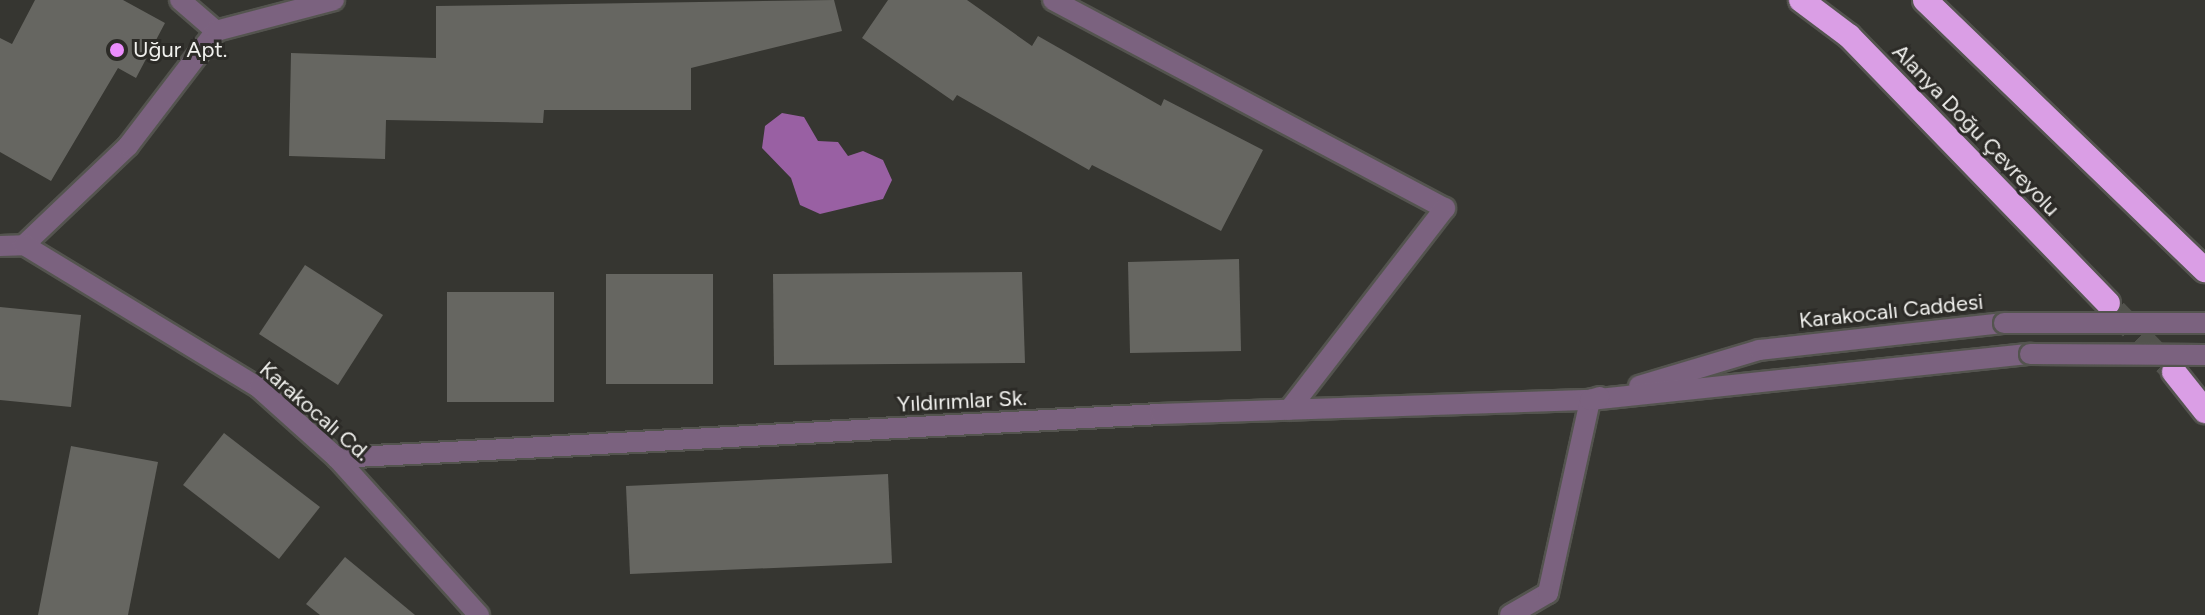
<!DOCTYPE html>
<html>
<head>
<meta charset="utf-8">
<style>
	body { margin:0 }
	#map { position:relative; width:2205px; height:615px; overflow:hidden; background:#363631; font-family:Figtree,sans-serif }
	div>[style] { position:absolute }
	[style*='--x'] { left:calc(var(--x)*1px); top:calc(var(--y)*1px); width:calc(var(--w)*1px); rotate:calc(var(--a)*1deg) }
	.water>* { inset:0; background:#9960a3 }
	.building>* { inset:0; background:#666661 }
	.highway-tunnel>* { height:24px; margin-top:-12px; transform-origin:0; background:repeating-linear-gradient(90deg,#52524d 0 24px,transparent 0 36px) }
	.roads { filter:drop-shadow(2px 0 #54544f) drop-shadow(-2px 0 #54544f) drop-shadow(0 2px #54544f) drop-shadow(0 -2px #54544f) }
	.minor>* { height:20px; margin:-10px; padding:0 10px; transform-origin:10px; border-radius:10px; background:#7b627f }
	.highway>* { height:24px; margin:-12px; padding:0 12px; transform-origin:12px; border-radius:12px; background:#da9ee5 }
	.bridges { filter:drop-shadow(2px 0 #54544f) drop-shadow(-2px 0 #54544f) drop-shadow(0 2px #54544f) drop-shadow(0 -2px #54544f) }
	.minor-bridge>* { height:20px; margin:-10px; padding:0 10px; transform-origin:10px; border-radius:10px; background:#7b627f }
	.dots>* { width:22px; height:22px; translate:-50% -50%; box-sizing:border-box; border:4px solid #2c2b27; border-radius:50% }
	span { translate:-50% -50%; white-space:nowrap; text-align:center; line-height:1.15; -webkit-text-stroke:6px #2c2b27; paint-order:stroke }
	.poi-label { font-size:22px; color:#f1f1ee }
	.left { translate:0 -50%; text-align:left }
	.street-label { font-size:22px; color:#f1f1ee }
</style>
</head>
<body>
<div id="map">
	<div class="water">
		<div style="clip-path:polygon(782px 113px,804px 117px,818px 141px,838px 142px,848px 156px,863px 151px,883px 160px,892px 180px,883px 199px,820px 214px,800px 205px,791px 178px,762px 148px,765px 126px)"></div>
	</div>
	<div class="building">
		<div style="clip-path:polygon(35px 0,123px 0,165px 23px,136px 78px,118px 68px,51px 181px,0 152px,0 38px,12px 44px)"></div>
		<div style="clip-path:polygon(834px 0,842px 31px,691px 68px,691px 110px,544px 110px,543px 123px,386px 120px,385px 159px,289px 156px,291px 53px,436px 58px,436px 6px)"></div>
		<div style="clip-path:polygon(888px 0,967px 0,1032px 46px,1038px 36px,1161px 106px,1164px 99px,1263px 150px,1221px 231px,1092px 165px,1089px 170px,957px 95px,953px 101px,862px 38px)"></div>
		<div style="clip-path:polygon(1239px 259px,1241px 351px,1130px 353px,1128px 262px)"></div>
		<div style="clip-path:polygon(305px 265px,383px 315px,338px 385px,259px 334px)"></div>
		<div style="clip-path:polygon(1022px 272px,1025px 363px,774px 365px,773px 274px)"></div>
		<div style="clip-path:polygon(606px 274px,713px 274px,713px 384px,606px 384px)"></div>
		<div style="clip-path:polygon(447px 292px,554px 292px,554px 402px,447px 402px)"></div>
		<div style="clip-path:polygon(0 307px,81px 315px,71px 407px,0 400px)"></div>
		<div style="clip-path:polygon(224px 433px,320px 507px,279px 559px,183px 485px)"></div>
		<div style="clip-path:polygon(71px 446px,158px 462px,128px 615px,38px 615px)"></div>
		<div style="clip-path:polygon(888px 474px,892px 563px,630px 574px,626px 486px)"></div>
		<div style="clip-path:polygon(345px 557px,415px 615px,320px 615px,306px 604px)"></div>
	</div>
	<div class="highway-tunnel">
		<div style="--x:2115;--y:311;--w:79;--a:46"></div>
	</div>
	<div class="roads">
		<div class="minor">
			<div style="--x:180;--y:0;--w:48;--a:40.7"></div>
			<div style="--x:1053;--y:0;--w:444;--a:28"></div>
			<div style="--x:1445;--y:208;--w:255;--a:127.7"></div>
			<div style="--x:24;--y:245;--w:144;--a:-43.6"></div>
			<div style="--x:128;--y:146;--w:145;--a:-52.6"></div>
			<div style="--x:216;--y:31;--w:122;--a:-14.7"></div>
			<div style="--x:0;--y:246;--w:24;--a:-2"></div>
			<div style="--x:24;--y:245;--w:275;--a:31.3"></div>
			<div style="--x:259;--y:388;--w:105;--a:41.9"></div>
			<div style="--x:337;--y:458;--w:212;--a:47.9"></div>
			<div style="--x:1639;--y:386;--w:125;--a:-16.7"></div>
			<div style="--x:1759;--y:350;--w:246;--a:-6.3"></div>
			<div style="--x:337;--y:458;--w:825;--a:-3.06"></div>
			<div style="--x:1161;--y:414;--w:429;--a:-1.9"></div>
			<div style="--x:1590;--y:400;--w:442;--a:-6"></div>
			<div style="--x:1510;--y:615;--w:44;--a:-30.1"></div>
			<div style="--x:1548;--y:593;--w:198;--a:-77.7"></div>
			<div style="--x:1590;--y:400;--w:10;--a:-17"></div>
		</div>
		<div class="highway">
			<div style="--x:1801;--y:0;--w:60;--a:36.9"></div>
			<div style="--x:1849;--y:36;--w:372;--a:45.9"></div>
			<div style="--x:1925;--y:0;--w:389;--a:44"></div>
			<div style="--x:2174;--y:372;--w:50;--a:51.5"></div>
		</div>
	</div>
	<div class="bridges">
		<div class="minor-bridge">
			<div style="--x:2004;--y:323;--w:201;--a:0"></div>
			<div style="--x:2030;--y:354;--w:175;--a:0.3"></div>
		</div>
	</div>
	<div class="dots">
		<div style="left:117px;top:50px;background:#eb8dfc"></div>
	</div>
	<div class="poi-label">
		<span class="left" style="left:133px;top:50px">Uğur Apt.</span>
	</div>
	<div class="street-label">
		<span style="left:1976px;top:130px;rotate:46deg">Alanya Doğu Çevreyolu</span>
		<span style="left:1891px;top:311px;rotate:-6deg">Karakocalı Caddesi</span>
		<span style="left:962px;top:401px;rotate:-3deg">Yıldırımlar Sk.</span>
		<span style="left:315px;top:411px;rotate:41deg">Karakocalı Cd.</span>
	</div>
</div>
</body>
</html>
